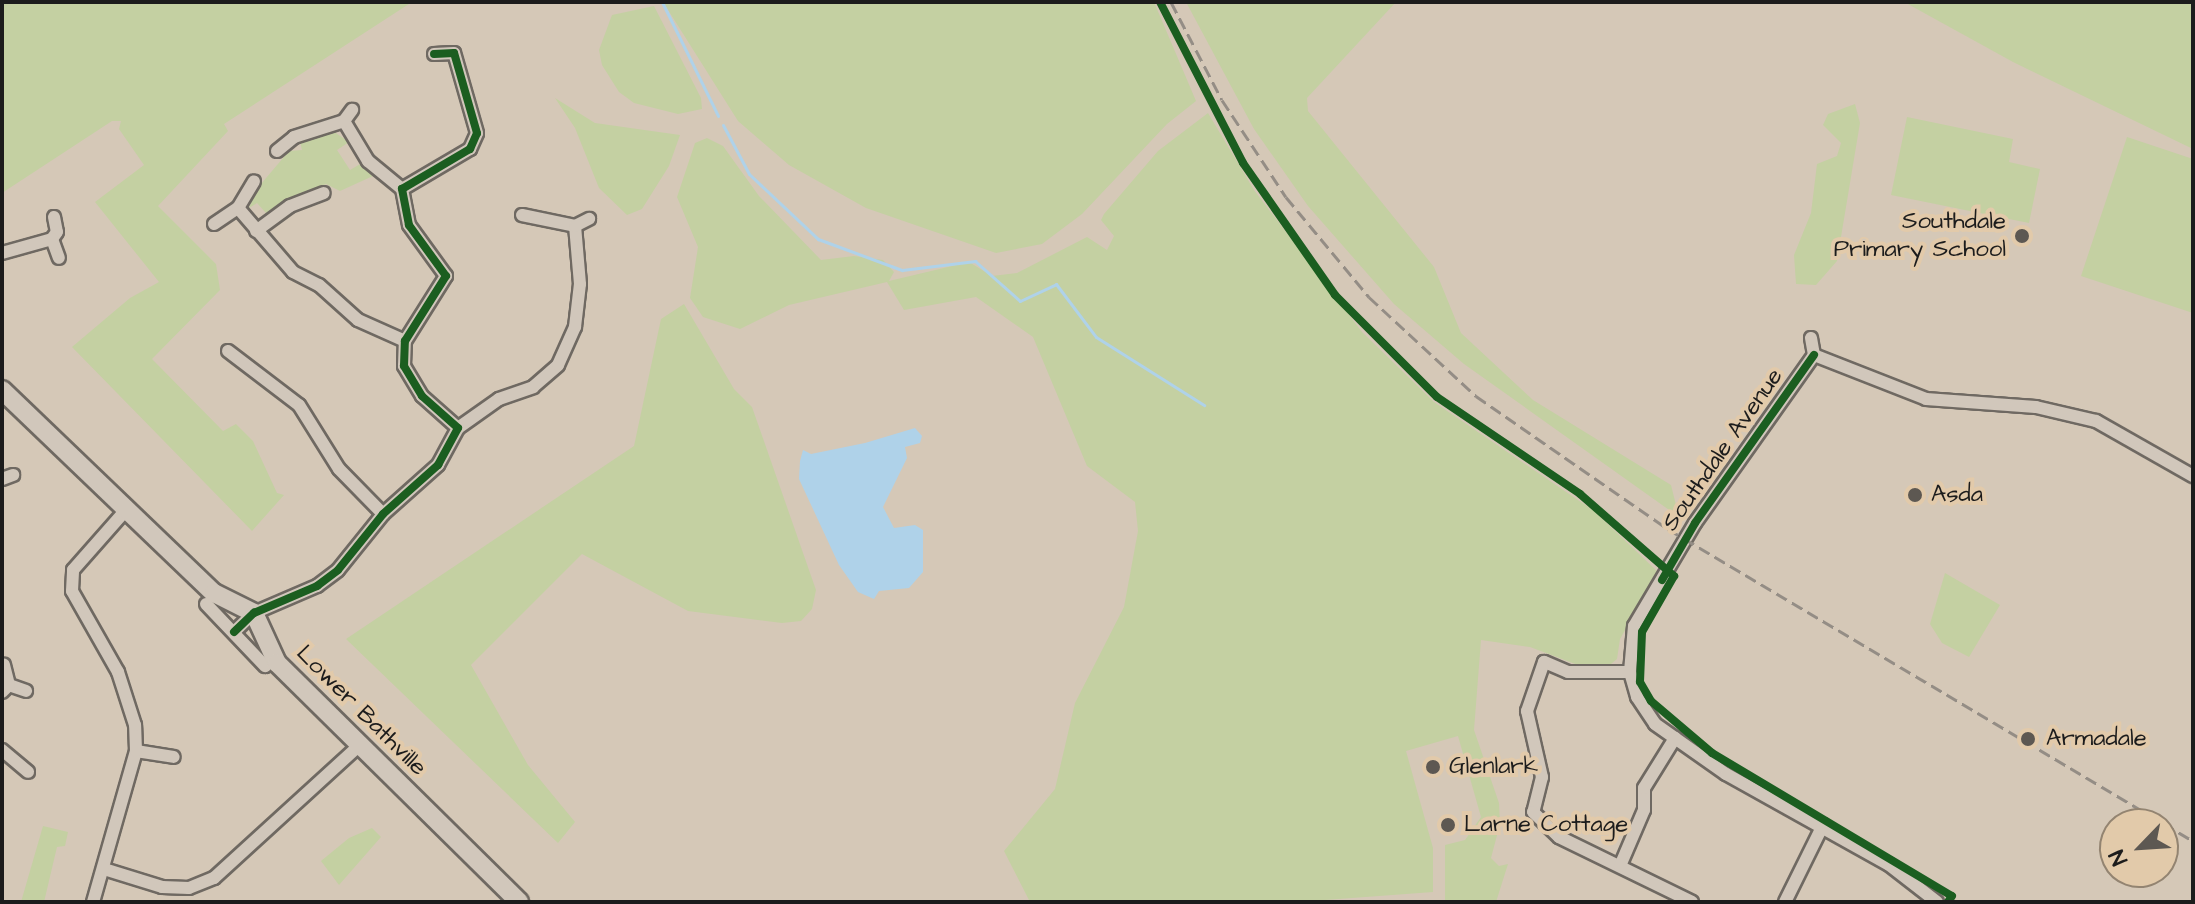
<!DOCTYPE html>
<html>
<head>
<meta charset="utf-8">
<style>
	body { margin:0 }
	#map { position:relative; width:2195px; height:904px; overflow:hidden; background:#d5c8b7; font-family:"Architects Daughter",sans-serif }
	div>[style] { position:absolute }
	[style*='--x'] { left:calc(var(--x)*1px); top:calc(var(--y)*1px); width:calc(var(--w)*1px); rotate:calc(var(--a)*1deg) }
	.green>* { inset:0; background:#c4d0a2 }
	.water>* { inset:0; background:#afd2e9 }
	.stream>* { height:3px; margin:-1.5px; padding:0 1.5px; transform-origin:1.5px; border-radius:1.5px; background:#afd2e9 }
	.roads { filter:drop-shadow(2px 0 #6f6962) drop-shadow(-2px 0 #6f6962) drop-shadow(0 2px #6f6962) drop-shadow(0 -2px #6f6962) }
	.minor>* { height:12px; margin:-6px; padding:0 6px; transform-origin:6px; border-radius:6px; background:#d1c7bb }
	.secondary>* { height:18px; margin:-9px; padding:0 9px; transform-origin:9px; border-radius:9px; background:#d1c7bb }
	.rail>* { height:3px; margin-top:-1.5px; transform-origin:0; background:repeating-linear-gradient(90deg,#948d85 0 12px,transparent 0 18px) }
	.cycleway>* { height:8px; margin:-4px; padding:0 4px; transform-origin:4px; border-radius:4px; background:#1b5e20 }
	.dots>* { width:22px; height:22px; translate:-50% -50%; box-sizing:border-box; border:4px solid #e2caaa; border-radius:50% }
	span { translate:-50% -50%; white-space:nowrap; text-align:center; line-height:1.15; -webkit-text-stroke:8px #e2caaa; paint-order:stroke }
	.poi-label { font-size:24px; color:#1c1c1c }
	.right { translate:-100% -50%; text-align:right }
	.left { translate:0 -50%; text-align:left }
	.street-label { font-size:24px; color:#1c1c1c }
	.frame { position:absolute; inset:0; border:4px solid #1c1c1c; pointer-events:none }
	.north { position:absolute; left:2099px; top:808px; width:80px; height:80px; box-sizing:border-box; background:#e2caaa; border:2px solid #938471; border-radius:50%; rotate:245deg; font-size:22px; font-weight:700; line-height:32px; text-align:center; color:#1c1c1c }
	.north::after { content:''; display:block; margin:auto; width:28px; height:36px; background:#5d5852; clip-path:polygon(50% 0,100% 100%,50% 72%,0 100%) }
</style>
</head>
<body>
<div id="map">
	<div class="green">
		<div style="clip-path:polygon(2px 2px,412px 2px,224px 124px,228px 131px,158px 206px,216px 264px,220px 290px,152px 359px,223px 431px,236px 424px,253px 441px,277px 493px,284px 495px,252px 531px,72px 347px,130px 298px,159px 282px,95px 202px,144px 165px,119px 129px,121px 121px,112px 121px,2px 193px)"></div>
		<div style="clip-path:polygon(663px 2px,1154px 2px,1196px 101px,1167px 124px,1082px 214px,1042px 244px,996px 253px,866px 208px,789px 165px,738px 121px)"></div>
		<div style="clip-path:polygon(1186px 2px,1396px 2px,1307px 98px,1308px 111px,1434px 267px,1461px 333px,1533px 400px,1671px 485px,1679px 517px,1464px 364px,1394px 304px,1308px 206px,1254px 129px)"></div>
		<div style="clip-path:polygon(2193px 2px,2193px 149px,2013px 62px,1906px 3px)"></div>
		<div style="clip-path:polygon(654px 6px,701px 98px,702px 109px,678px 114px,634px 103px,619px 92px,602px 65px,599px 50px,612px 15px)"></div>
		<div style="clip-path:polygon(555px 98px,595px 123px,680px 135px,669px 166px,642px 209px,627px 215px,599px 188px,575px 128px)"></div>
		<div style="clip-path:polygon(1855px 104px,1860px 123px,1837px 261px,1816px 285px,1796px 284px,1794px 255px,1811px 213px,1817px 164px,1837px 156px,1841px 143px,1823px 125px,1828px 114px)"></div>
		<div style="clip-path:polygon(1208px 113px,1254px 190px,1362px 332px,1434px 402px,1594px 511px,1658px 572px,1620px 639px,1617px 659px,1606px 668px,1605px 664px,1578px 665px,1530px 647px,1481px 640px,1474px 730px,1499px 803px,1500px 824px,1491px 858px,1499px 866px,1508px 864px,1496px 902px,1445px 902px,1445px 845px,1465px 840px,1481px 817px,1458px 736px,1406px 751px,1433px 848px,1433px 892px,1298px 902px,1030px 902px,1004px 851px,1055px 789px,1075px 703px,1124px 607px,1138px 531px,1135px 502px,1087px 466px,1033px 337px,976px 297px,904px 310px,887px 282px,789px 305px,740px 329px,703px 317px,690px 298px,698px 247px,677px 197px,695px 143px,707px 138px,723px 146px,759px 196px,821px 260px,854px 256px,883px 260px,894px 272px,889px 281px,969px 262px,992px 276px,1017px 273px,1087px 237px,1107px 250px,1114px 236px,1101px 220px,1104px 214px,1158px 151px)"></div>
		<div style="clip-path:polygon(1907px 117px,2013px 139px,2009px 162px,2040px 169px,2029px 223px,1891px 195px)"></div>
		<div style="clip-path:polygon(330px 129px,349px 142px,337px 150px,350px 170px,362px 163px,373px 176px,340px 191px,326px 184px,266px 213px,257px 203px,249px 208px,255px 191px,289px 151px,302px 150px,300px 142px)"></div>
		<div style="clip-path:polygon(2127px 137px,2193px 159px,2193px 313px,2081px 276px)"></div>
		<div style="clip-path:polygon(684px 304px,734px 389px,752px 407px,816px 590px,812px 609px,801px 621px,782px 623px,688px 611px,582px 554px,471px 665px,528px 765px,575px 822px,558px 843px,346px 639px,634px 446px,661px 319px)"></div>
		<div style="clip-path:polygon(1945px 573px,2000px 605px,1969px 657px,1942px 643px,1930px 624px)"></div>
		<div style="clip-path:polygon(43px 826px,68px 832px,65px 846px,57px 847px,44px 902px,21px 902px)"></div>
		<div style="clip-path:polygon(372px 828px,381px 837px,339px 885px,321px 861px,349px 838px)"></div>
	</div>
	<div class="water">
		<div style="clip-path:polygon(915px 428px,922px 436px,920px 443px,905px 447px,907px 458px,883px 507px,894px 528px,915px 525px,923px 530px,923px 572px,909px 588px,879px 591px,874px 599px,858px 592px,839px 565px,799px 479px,800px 461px,803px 450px,811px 454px,865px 443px)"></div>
	</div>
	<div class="stream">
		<div style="--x:662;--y:2;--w:127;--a:63.8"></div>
		<div style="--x:723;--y:125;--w:55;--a:62"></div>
		<div style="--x:749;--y:174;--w:95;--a:43.3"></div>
		<div style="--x:818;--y:239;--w:90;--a:20.3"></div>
		<div style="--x:902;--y:270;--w:74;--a:-7"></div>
		<div style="--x:975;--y:261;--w:60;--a:41.6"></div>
		<div style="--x:1020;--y:301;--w:40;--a:-25"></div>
		<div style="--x:1056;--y:284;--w:66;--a:53"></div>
		<div style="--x:1096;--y:337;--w:128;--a:32.2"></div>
	</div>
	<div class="roads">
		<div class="minor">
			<div style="--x:344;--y:121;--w:47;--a:59"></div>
			<div style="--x:368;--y:161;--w:44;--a:39.5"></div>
			<div style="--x:277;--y:151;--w:22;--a:-39"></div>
			<div style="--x:294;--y:137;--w:52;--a:-17.7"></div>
			<div style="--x:344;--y:121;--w:14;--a:-54"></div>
			<div style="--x:238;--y:208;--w:84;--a:49.3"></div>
			<div style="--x:293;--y:272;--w:29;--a:27"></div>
			<div style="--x:319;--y:285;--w:52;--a:41.9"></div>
			<div style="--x:358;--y:320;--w:51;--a:24.1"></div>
			<div style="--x:522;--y:215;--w:54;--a:11.7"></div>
			<div style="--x:54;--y:217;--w:15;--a:79"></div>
			<div style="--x:57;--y:232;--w:9;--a:126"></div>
			<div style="--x:52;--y:239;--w:20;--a:70"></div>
			<div style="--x:214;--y:224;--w:29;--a:-34"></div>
			<div style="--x:238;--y:208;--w:31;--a:-59"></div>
			<div style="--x:256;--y:231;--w:42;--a:-36.3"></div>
			<div style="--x:290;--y:206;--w:36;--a:-21"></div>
			<div style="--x:2;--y:253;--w:52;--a:-15.6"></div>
			<div style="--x:1811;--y:338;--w:17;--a:80"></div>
			<div style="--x:228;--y:351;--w:89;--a:37.3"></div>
			<div style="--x:299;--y:405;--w:75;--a:58"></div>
			<div style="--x:339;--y:469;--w:63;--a:45.6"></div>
			<div style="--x:1814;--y:355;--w:206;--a:125.3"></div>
			<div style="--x:1695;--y:523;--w:120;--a:120.6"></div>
			<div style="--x:1634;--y:626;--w:46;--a:95"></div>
			<div style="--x:1630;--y:672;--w:26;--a:74"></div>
			<div style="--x:1637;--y:697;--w:32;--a:56"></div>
			<div style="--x:1655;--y:724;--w:87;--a:35.2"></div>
			<div style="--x:1726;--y:774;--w:185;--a:29.1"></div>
			<div style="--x:1888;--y:864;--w:62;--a:37.8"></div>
			<div style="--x:1814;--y:355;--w:120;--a:21.4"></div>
			<div style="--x:1926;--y:399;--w:110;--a:4.2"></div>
			<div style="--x:2036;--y:407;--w:62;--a:13.1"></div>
			<div style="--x:2096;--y:421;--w:112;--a:29.6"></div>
			<div style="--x:458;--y:428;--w:50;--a:-35.3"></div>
			<div style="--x:499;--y:399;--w:36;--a:-19"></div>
			<div style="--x:533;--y:387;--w:33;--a:-41"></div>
			<div style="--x:558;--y:365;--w:42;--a:-65.9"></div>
			<div style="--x:575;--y:327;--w:43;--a:-83.4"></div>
			<div style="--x:580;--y:284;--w:58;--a:-94.9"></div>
			<div style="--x:575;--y:226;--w:16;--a:-27"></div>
			<div style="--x:2;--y:479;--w:12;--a:-20"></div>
			<div style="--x:206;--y:604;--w:86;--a:46.4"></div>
			<div style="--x:234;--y:632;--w:28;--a:-44"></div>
			<div style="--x:254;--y:613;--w:69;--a:-23.2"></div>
			<div style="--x:317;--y:586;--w:26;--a:-37"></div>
			<div style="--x:338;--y:570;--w:72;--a:-51.2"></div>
			<div style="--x:383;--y:514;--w:74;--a:-41.7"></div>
			<div style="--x:438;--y:465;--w:42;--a:-61.6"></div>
			<div style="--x:458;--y:428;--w:48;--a:-138.4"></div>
			<div style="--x:422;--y:396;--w:35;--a:-121"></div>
			<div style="--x:404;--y:366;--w:25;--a:-88"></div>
			<div style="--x:405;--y:341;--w:77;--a:-57.8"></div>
			<div style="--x:446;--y:276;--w:63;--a:-126"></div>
			<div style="--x:409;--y:225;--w:37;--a:-101"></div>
			<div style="--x:402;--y:189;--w:79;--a:-30.5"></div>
			<div style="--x:470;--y:149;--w:17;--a:-66"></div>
			<div style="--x:477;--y:133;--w:83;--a:-106"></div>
			<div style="--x:454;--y:53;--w:20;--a:177"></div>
			<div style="--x:1630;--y:672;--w:62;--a:180"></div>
			<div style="--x:1568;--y:672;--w:26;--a:-157"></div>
			<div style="--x:1544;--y:662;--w:52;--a:109.1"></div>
			<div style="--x:1527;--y:711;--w:68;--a:77.2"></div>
			<div style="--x:1542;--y:777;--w:36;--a:104"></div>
			<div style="--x:1533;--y:812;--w:36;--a:44"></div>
			<div style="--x:1559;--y:837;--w:148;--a:26"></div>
			<div style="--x:9;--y:685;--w:18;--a:19"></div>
			<div style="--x:2;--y:692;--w:10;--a:-45"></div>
			<div style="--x:9;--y:685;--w:21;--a:-104"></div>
			<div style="--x:2;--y:750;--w:34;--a:40"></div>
			<div style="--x:136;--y:751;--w:38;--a:9"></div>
			<div style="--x:1620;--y:866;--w:61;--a:-66.8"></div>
			<div style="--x:1644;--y:810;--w:22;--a:-90"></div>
			<div style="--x:1644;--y:788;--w:59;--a:-58.2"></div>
			<div style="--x:104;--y:869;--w:61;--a:17.2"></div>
			<div style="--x:162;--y:887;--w:27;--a:2"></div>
			<div style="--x:189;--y:888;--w:27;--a:-22"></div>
			<div style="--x:214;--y:878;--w:199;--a:-42.4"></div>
			<div style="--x:93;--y:902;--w:157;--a:-74.1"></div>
			<div style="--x:136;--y:751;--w:26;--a:-92"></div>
			<div style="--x:135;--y:725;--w:56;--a:-107.8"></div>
			<div style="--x:118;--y:672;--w:93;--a:-119.6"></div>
			<div style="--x:72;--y:591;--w:21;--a:-87"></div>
			<div style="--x:73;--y:570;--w:79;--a:-48.6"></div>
			<div style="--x:1785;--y:902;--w:86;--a:-63.7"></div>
		</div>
		<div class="secondary">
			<div style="--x:2;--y:390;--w:294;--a:43.8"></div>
			<div style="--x:214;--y:593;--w:45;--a:26.6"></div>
			<div style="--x:254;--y:613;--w:55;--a:65.3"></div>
			<div style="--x:277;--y:663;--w:340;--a:44.6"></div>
		</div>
	</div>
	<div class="rail">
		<div style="--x:1171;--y:2;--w:110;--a:62.5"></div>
		<div style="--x:1222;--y:100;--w:116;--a:56.6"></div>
		<div style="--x:1286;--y:197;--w:130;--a:50.3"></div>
		<div style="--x:1369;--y:297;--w:146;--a:42.8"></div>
		<div style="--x:1476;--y:396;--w:234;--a:34.7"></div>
		<div style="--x:1668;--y:529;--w:611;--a:30.72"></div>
	</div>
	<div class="cycleway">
		<div style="--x:1160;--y:2;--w:181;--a:62.7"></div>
		<div style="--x:1243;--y:163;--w:161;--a:55.1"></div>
		<div style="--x:1335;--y:295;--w:144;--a:45"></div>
		<div style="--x:1437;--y:397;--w:173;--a:34.1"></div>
		<div style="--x:1580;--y:494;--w:125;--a:41.1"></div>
		<div style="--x:1674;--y:576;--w:64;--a:119.7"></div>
		<div style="--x:1642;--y:632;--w:50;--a:92.3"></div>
		<div style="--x:1640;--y:682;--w:22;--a:60"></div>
		<div style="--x:1651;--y:701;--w:80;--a:40.4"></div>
		<div style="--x:1712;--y:753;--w:279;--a:30.8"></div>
		<div style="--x:1952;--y:896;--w:7;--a:124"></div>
		<div style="--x:1662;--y:580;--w:66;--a:-59.9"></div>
		<div style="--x:1695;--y:523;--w:206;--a:-54.7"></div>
		<div style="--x:234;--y:632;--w:28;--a:-44"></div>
		<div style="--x:254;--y:613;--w:69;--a:-23.2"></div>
		<div style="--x:317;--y:586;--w:26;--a:-37"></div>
		<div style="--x:338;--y:570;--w:72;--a:-51.2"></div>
		<div style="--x:383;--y:514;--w:74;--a:-41.7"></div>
		<div style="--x:438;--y:465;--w:42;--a:-61.6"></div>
		<div style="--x:458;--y:428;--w:48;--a:-138.4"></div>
		<div style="--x:422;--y:396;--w:35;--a:-121"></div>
		<div style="--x:404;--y:366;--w:25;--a:-88"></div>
		<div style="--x:405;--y:341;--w:77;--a:-57.8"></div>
		<div style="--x:446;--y:276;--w:63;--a:-126"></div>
		<div style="--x:409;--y:225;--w:37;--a:-101"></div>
		<div style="--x:402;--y:189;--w:79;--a:-30.5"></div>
		<div style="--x:470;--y:149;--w:17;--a:-66"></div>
		<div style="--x:477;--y:133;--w:83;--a:-106"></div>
		<div style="--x:454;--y:53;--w:20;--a:177"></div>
	</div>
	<div class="dots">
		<div style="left:2022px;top:236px;background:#5d5852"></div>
		<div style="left:1915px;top:495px;background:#5d5852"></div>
		<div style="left:2028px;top:739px;background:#5d5852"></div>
		<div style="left:1433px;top:767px;background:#5d5852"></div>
		<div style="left:1448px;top:825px;background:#5d5852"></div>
	</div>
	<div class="poi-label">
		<span class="right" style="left:2006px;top:236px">Southdale<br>Primary School</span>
		<span class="left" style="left:1931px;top:495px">Asda</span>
		<span class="left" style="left:2046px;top:739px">Armadale</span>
		<span class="left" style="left:1449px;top:767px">Glenlark</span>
		<span class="left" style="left:1464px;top:825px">Larne Cottage</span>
	</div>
	<div class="street-label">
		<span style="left:1723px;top:450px;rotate:-55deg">Southdale Avenue</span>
		<span style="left:361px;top:711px;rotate:45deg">Lower Bathville</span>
	</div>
	<div class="frame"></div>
	<div class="north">N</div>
</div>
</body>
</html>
